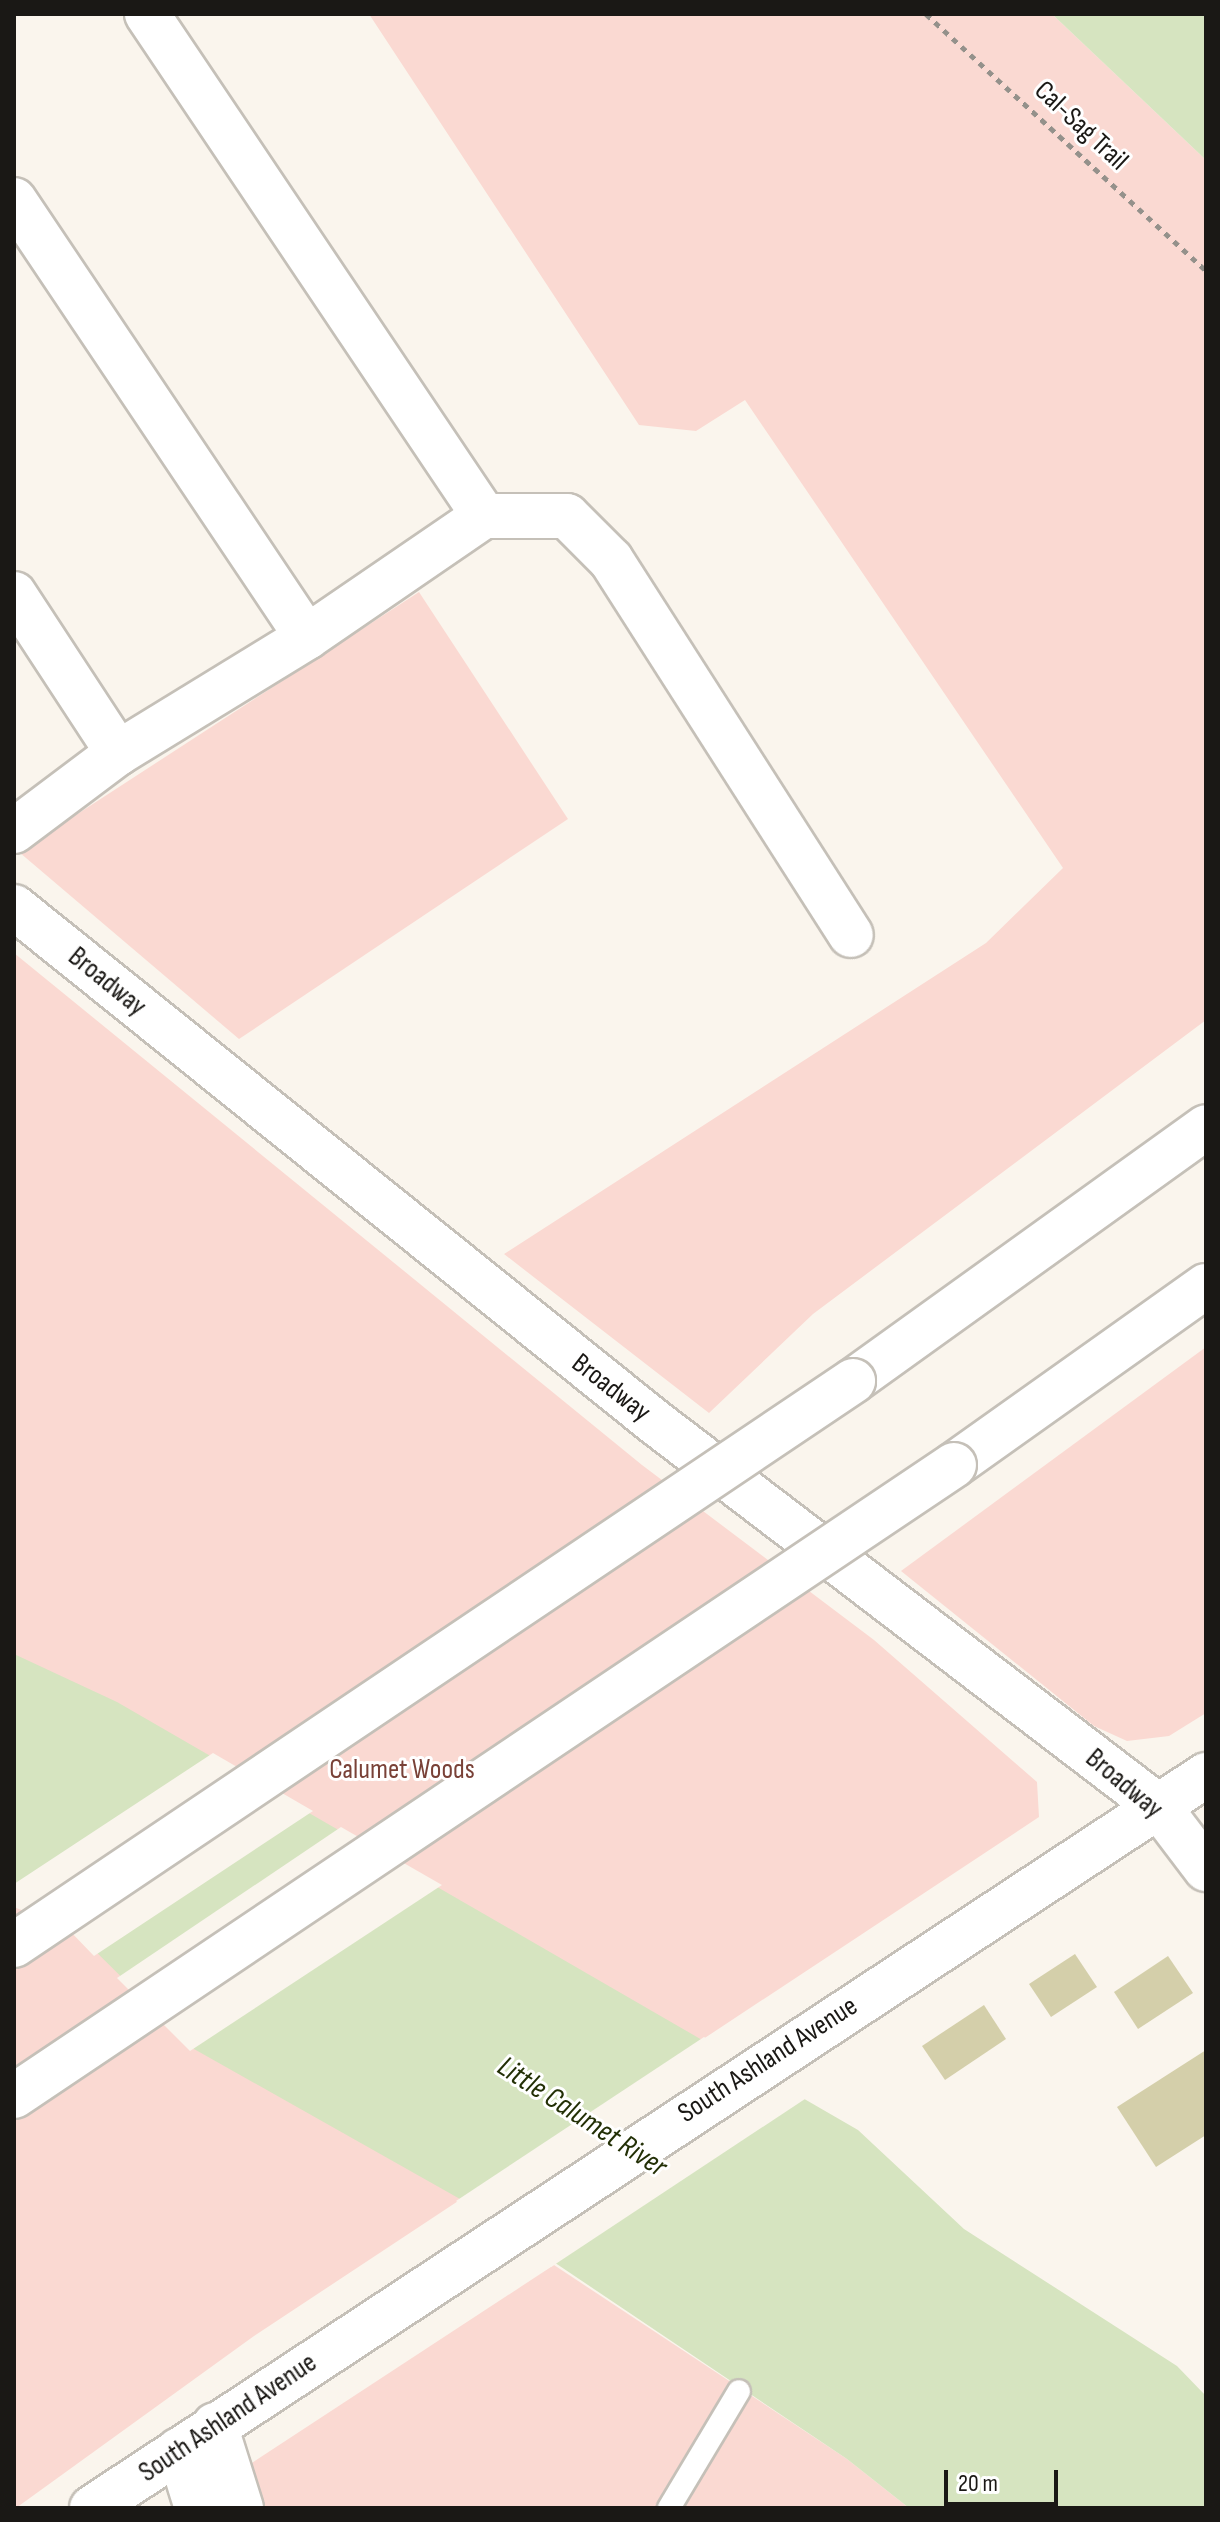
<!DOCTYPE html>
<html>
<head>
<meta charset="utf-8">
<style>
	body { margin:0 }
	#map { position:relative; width:1220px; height:2522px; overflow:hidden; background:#faf5ed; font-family:"Sofia Sans Condensed",sans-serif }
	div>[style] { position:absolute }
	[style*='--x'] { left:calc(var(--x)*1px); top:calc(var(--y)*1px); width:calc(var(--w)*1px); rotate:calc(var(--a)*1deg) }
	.green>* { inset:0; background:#fad9d2 }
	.water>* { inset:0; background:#d6e4c0 }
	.pier>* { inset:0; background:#faf5ed }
	.building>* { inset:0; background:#d4cfaa }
	.path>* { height:5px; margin-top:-2.5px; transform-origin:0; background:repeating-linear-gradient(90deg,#94918b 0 6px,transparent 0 12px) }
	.roads { filter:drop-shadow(2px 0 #c5c0b8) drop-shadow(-2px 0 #c5c0b8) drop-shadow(0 2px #c5c0b8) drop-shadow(0 -2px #c5c0b8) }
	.lane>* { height:22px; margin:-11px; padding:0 11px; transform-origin:11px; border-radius:11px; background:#fff }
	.street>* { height:44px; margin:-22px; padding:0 22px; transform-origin:22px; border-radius:22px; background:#fff }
	.secondary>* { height:44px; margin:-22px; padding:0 22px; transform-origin:22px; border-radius:22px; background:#fff }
	.highway>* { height:44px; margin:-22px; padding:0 22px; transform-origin:22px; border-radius:22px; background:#fff }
	.bridges { filter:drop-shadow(2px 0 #c5c0b8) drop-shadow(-2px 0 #c5c0b8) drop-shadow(0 2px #c5c0b8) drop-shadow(0 -2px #c5c0b8) }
	.highway-bridge>* { height:44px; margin:-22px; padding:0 22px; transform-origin:22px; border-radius:22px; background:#fff }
	span { translate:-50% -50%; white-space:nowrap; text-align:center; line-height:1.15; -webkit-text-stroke:6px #fff; paint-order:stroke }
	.street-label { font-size:28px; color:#1a1815 }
	.park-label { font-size:28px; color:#794137 }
	.water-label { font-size:30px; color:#233006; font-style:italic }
	.frame { position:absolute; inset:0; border:16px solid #1a1815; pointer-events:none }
	.scale { position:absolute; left:944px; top:2470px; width:114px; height:36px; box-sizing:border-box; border:4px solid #1a1815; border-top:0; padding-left:10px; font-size:24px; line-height:28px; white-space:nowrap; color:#1a1815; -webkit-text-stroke:6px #fff; paint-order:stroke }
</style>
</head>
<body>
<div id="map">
	<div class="green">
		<div style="clip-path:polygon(369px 14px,1052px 14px,1206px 160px,1206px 1020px,813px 1314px,709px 1413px,504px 1254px,986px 943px,1063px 868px,745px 400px,696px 431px,639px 425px)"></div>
		<div style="clip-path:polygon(419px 592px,568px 819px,239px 1039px,19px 852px)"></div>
		<div style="clip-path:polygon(14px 953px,642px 1465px,874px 1640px,1037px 1782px,1039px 1817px,254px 2336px,16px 2508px)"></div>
		<div style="clip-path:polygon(1206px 1347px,1206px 1713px,1169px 1736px,1127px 1741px,1094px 1726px,901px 1571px)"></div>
		<div style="clip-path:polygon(554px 2265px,847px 2459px,909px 2508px,183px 2508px)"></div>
	</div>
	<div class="water">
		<div style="clip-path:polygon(1052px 14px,1206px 14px,1206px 160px)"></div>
		<div style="clip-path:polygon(14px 1654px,117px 1702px,858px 2130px,964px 2229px,1177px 2366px,1206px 2396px,1206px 2508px,909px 2508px,847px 2459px,460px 2199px,194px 2049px,70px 1926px,14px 1903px)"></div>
	</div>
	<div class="pier">
		<div style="clip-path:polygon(213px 1753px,313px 1811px,94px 1956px,68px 1929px,14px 1907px,14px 1884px)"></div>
		<div style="clip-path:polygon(341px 1827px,442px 1885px,190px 2051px,117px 1978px)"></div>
		<div style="clip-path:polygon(704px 2037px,808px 2097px,551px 2267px,456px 2201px)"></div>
	</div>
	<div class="building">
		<div style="clip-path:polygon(1075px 1954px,1097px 1987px,1051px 2017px,1029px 1984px)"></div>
		<div style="clip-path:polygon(1168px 1956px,1193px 1993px,1138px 2029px,1114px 1992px)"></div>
		<div style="clip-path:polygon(984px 2005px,1006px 2039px,945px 2080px,922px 2046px)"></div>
		<div style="clip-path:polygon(1206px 2050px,1206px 2135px,1156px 2167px,1117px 2107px)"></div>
	</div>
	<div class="path">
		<div style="--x:926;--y:14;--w:380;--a:42.5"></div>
	</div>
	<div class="roads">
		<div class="lane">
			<div style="--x:669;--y:2508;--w:136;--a:-59.1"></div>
		</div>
		<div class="street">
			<div style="--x:147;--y:14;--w:605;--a:56.13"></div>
			<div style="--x:14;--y:200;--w:526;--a:56.16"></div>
			<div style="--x:14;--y:594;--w:190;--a:56.8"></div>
			<div style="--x:14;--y:831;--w:130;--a:-36.9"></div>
			<div style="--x:118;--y:753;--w:222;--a:-31.5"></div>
			<div style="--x:307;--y:637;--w:214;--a:-34.4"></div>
			<div style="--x:484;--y:516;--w:83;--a:0"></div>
			<div style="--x:567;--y:516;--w:62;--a:45"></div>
			<div style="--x:611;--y:560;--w:445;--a:57.4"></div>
			<div style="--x:1159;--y:1807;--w:78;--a:52.8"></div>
			<div style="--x:215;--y:2425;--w:87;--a:72.6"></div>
			<div style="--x:179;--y:2450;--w:61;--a:72.8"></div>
		</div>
		<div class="secondary">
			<div style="--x:14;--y:907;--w:824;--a:38.79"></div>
			<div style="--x:656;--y:1423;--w:633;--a:37.36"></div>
			<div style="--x:92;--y:2508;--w:1334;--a:-33.34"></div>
		</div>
		<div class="highway">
			<div style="--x:853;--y:1381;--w:435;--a:-35.7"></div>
			<div style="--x:954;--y:1465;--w:309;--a:-35.4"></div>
		</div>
	</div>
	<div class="bridges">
		<div class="highway-bridge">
			<div style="--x:14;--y:1945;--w:1011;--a:-33.91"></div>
			<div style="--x:14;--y:2096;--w:1132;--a:-33.87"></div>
		</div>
	</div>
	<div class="street-label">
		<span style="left:1081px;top:126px;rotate:43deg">Cal-Sag Trail</span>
		<span style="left:107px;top:982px;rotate:39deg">Broadway</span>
		<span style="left:611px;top:1388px;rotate:38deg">Broadway</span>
		<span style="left:1124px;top:1784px;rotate:40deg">Broadway</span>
		<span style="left:768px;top:2060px;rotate:-33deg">South Ashland Avenue</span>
		<span style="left:228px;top:2418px;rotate:-34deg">South Ashland Avenue</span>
	</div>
	<div class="park-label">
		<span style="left:402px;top:1770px">Calumet Woods</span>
	</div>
	<div class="water-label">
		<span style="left:582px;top:2117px;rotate:33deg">Little Calumet River</span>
	</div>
	<div class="frame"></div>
	<div class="scale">20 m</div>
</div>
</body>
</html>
